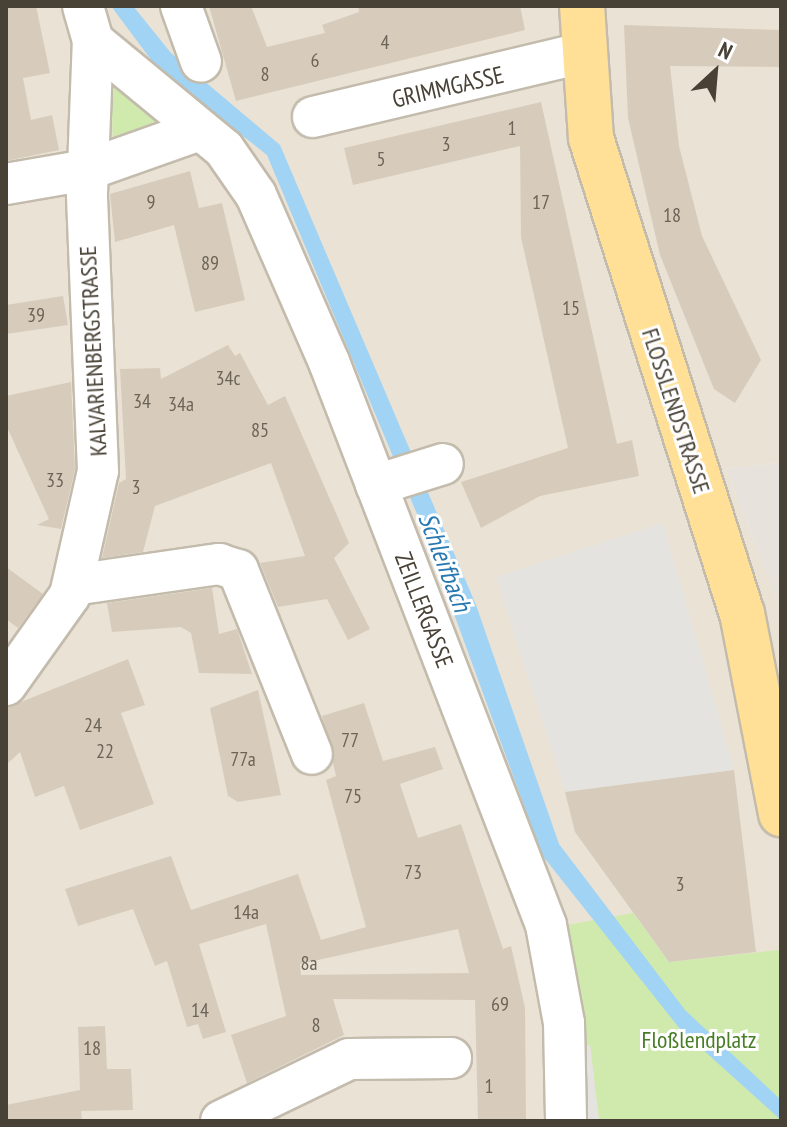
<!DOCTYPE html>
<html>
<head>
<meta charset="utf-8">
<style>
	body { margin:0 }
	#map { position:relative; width:787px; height:1127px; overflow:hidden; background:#f4f0e7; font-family:"PT Sans Narrow",sans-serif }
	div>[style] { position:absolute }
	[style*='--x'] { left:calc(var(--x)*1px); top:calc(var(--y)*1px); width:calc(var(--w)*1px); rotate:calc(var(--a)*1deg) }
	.residential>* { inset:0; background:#e9e2d5 }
	.industrial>* { inset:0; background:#e7e2dc }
	.green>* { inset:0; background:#d0eaae }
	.parking>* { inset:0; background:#e5e3df }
	.water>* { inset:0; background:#a1d3f4 }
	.building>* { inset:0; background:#d7ccbc }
	.roads { filter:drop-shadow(2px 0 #c3bbac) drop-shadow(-2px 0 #c3bbac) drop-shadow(0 2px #c3bbac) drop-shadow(0 -2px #c3bbac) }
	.minor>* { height:40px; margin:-20px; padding:0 20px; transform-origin:20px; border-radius:20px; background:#fff }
	.major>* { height:44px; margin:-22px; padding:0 22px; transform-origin:22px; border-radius:22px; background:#ffe096 }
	span { translate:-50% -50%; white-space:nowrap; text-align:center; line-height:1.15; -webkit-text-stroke:6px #fff; paint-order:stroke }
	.number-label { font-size:20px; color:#6c6458 }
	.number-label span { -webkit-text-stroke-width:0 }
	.street-label { font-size:24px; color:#484136 }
	.park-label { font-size:24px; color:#477d26 }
	.water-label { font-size:26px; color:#2879b1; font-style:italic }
	.frame { position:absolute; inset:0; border:8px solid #484136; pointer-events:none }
	.north { position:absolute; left:675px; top:32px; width:80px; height:80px; -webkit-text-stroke:6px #fff; paint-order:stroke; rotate:26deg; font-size:22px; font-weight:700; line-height:32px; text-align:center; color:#484136 }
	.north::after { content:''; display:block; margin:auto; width:28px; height:36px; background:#484136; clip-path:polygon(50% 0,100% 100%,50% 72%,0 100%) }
</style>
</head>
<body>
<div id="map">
	<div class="residential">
		<div style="clip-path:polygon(6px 6px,781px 6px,781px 462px,726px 469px,781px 611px,781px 1121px,6px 1121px)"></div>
	</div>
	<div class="industrial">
		<div style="clip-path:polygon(781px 462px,781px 611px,726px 469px)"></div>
	</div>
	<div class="green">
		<div style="clip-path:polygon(111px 79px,168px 120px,113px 147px)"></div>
		<div style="clip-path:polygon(633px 913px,669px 962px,779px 950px,781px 1121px,599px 1121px,590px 1045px,575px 1046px,561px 926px)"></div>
	</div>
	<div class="parking">
		<div style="clip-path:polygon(663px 523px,734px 770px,565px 792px,496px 577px)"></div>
		<div style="clip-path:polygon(590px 1045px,599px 1121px,580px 1121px,575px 1046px)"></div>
	</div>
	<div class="water">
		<div style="clip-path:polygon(111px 6px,133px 6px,171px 53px,280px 145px,476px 605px,559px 844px,685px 1010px,781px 1100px,781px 1120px,680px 1029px,542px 855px,422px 526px,267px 155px,158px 69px)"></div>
	</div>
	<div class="building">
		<div style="clip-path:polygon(36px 6px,50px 73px,23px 78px,31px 120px,52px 115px,59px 150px,6px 161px,6px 8px)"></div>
		<div style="clip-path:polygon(209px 6px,251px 6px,267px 47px,325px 33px,322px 25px,359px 12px,358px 6px,520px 6px,525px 30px,236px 101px)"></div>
		<div style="clip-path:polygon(624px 25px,781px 30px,781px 67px,670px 66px,679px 146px,702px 236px,761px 360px,735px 403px,714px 389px,660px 255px,628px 118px)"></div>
		<div style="clip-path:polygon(541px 102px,617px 444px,632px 440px,639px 476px,540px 496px,481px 528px,461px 482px,568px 448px,521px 237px,520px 146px,353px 185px,344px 148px)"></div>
		<div style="clip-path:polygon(190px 171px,199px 208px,222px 203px,245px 300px,195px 312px,174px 225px,115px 242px,110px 194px)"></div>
		<div style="clip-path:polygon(63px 296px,68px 325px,6px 334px,6px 305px)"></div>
		<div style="clip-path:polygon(228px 345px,235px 356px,240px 353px,268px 405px,285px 396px,349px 543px,334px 558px,370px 629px,348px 640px,327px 599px,278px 607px,260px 563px,305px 556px,271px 463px,155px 506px,143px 552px,102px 558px,119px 483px,126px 479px,120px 369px,160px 368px,161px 379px)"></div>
		<div style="clip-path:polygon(71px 382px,75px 469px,61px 529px,37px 525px,49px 519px,6px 425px,6px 396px)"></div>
		<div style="clip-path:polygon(6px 567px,43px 594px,18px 628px,6px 619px)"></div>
		<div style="clip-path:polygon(212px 588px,219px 634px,237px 629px,252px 674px,199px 673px,191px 633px,181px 627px,112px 632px,107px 603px)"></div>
		<div style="clip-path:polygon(128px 659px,145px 705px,121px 713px,154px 804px,80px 830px,64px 786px,35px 797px,20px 752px,6px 765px,6px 708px)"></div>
		<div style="clip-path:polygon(258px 690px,281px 795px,238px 802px,228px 796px,210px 708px)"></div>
		<div style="clip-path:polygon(evenodd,364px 703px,383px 761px,435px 747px,443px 769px,400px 784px,418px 838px,461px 824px,503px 949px,511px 946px,525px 1008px,526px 1121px,478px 1121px,475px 1000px,333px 999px,344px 1035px,247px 1083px,231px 1035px,286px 1016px,266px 924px,199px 944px,226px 1032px,203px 1039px,198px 1024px,187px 1027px,167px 961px,155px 966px,133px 909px,78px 926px,65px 889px,171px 856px,191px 910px,298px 874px,321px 940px,366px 927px,326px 780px,336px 776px,322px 716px,364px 703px,458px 929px,469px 973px,301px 975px,300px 964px,458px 929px)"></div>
		<div style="clip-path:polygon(734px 770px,756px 952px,669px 962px,575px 832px,565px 792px)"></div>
		<div style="clip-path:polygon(105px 1026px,107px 1069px,131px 1069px,133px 1110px,81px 1111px,82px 1121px,6px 1121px,6px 1105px,80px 1090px,78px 1027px)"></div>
	</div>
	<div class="roads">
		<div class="minor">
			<div style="--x:181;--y:6;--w:59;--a:70.3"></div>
			<div style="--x:93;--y:41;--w:170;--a:39.5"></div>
			<div style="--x:224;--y:149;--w:56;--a:55.2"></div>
			<div style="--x:256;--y:195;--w:182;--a:66.4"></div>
			<div style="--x:329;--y:362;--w:603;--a:68.92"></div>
			<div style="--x:546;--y:925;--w:100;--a:79.6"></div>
			<div style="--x:564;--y:1023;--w:98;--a:88.8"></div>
			<div style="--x:313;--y:117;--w:277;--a:-13.4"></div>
			<div style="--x:6;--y:184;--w:82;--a:-9.8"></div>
			<div style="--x:87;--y:170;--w:120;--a:-19.5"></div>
			<div style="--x:376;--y:485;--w:70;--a:-17.4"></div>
			<div style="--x:73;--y:585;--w:148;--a:-8.2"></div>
			<div style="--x:219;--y:564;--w:20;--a:18"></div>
			<div style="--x:238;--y:570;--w:198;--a:68.1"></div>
			<div style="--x:6;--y:685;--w:110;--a:-54.6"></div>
			<div style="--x:70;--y:595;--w:127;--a:-77.3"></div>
			<div style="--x:98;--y:471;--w:277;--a:-92.3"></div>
			<div style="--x:87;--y:194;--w:153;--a:-87.8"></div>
			<div style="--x:93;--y:41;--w:36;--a:-106"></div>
			<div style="--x:221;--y:1121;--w:142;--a:-25.8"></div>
			<div style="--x:349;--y:1059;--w:102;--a:-0.6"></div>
		</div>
		<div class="major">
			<div style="--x:582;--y:6;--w:132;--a:86.1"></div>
			<div style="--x:591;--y:138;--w:498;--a:72.4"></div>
			<div style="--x:742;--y:613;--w:205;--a:79"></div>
		</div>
	</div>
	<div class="number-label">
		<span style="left:385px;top:42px">4</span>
		<span style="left:315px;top:60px">6</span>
		<span style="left:265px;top:74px">8</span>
		<span style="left:512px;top:128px">1</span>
		<span style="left:446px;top:144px">3</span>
		<span style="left:381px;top:159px">5</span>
		<span style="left:151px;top:202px">9</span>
		<span style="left:541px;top:202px">17</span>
		<span style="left:672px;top:215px">18</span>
		<span style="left:210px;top:263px">89</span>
		<span style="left:571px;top:308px">15</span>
		<span style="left:36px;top:315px">39</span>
		<span style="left:228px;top:378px">34c</span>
		<span style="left:142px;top:401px">34</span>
		<span style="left:181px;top:404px">34a</span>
		<span style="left:260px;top:430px">85</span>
		<span style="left:55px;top:480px">33</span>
		<span style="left:136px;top:487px">3</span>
		<span style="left:93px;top:725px">24</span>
		<span style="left:350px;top:740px">77</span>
		<span style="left:105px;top:751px">22</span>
		<span style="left:243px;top:759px">77a</span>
		<span style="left:353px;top:796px">75</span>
		<span style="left:413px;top:872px">73</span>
		<span style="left:680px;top:884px">3</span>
		<span style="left:246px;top:912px">14a</span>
		<span style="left:309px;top:963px">8a</span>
		<span style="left:500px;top:1004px">69</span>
		<span style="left:200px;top:1010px">14</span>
		<span style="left:316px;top:1025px">8</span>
		<span style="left:92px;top:1048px">18</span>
		<span style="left:489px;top:1086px">1</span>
	</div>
	<div class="street-label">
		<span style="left:448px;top:87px;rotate:-13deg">GRIMMGASSE</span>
		<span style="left:93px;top:351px;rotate:-93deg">KALVARIENBERGSTRASSE</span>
		<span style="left:676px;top:411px;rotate:72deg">FLOSSLENDSTRASSE</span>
		<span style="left:424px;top:610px;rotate:69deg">ZEILLERGASSE</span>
	</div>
	<div class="park-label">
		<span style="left:699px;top:1040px">Floßlendplatz</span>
	</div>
	<div class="water-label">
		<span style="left:445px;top:562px;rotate:69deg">Schleifbach</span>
	</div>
	<div class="frame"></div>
	<div class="north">N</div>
</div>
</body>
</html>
